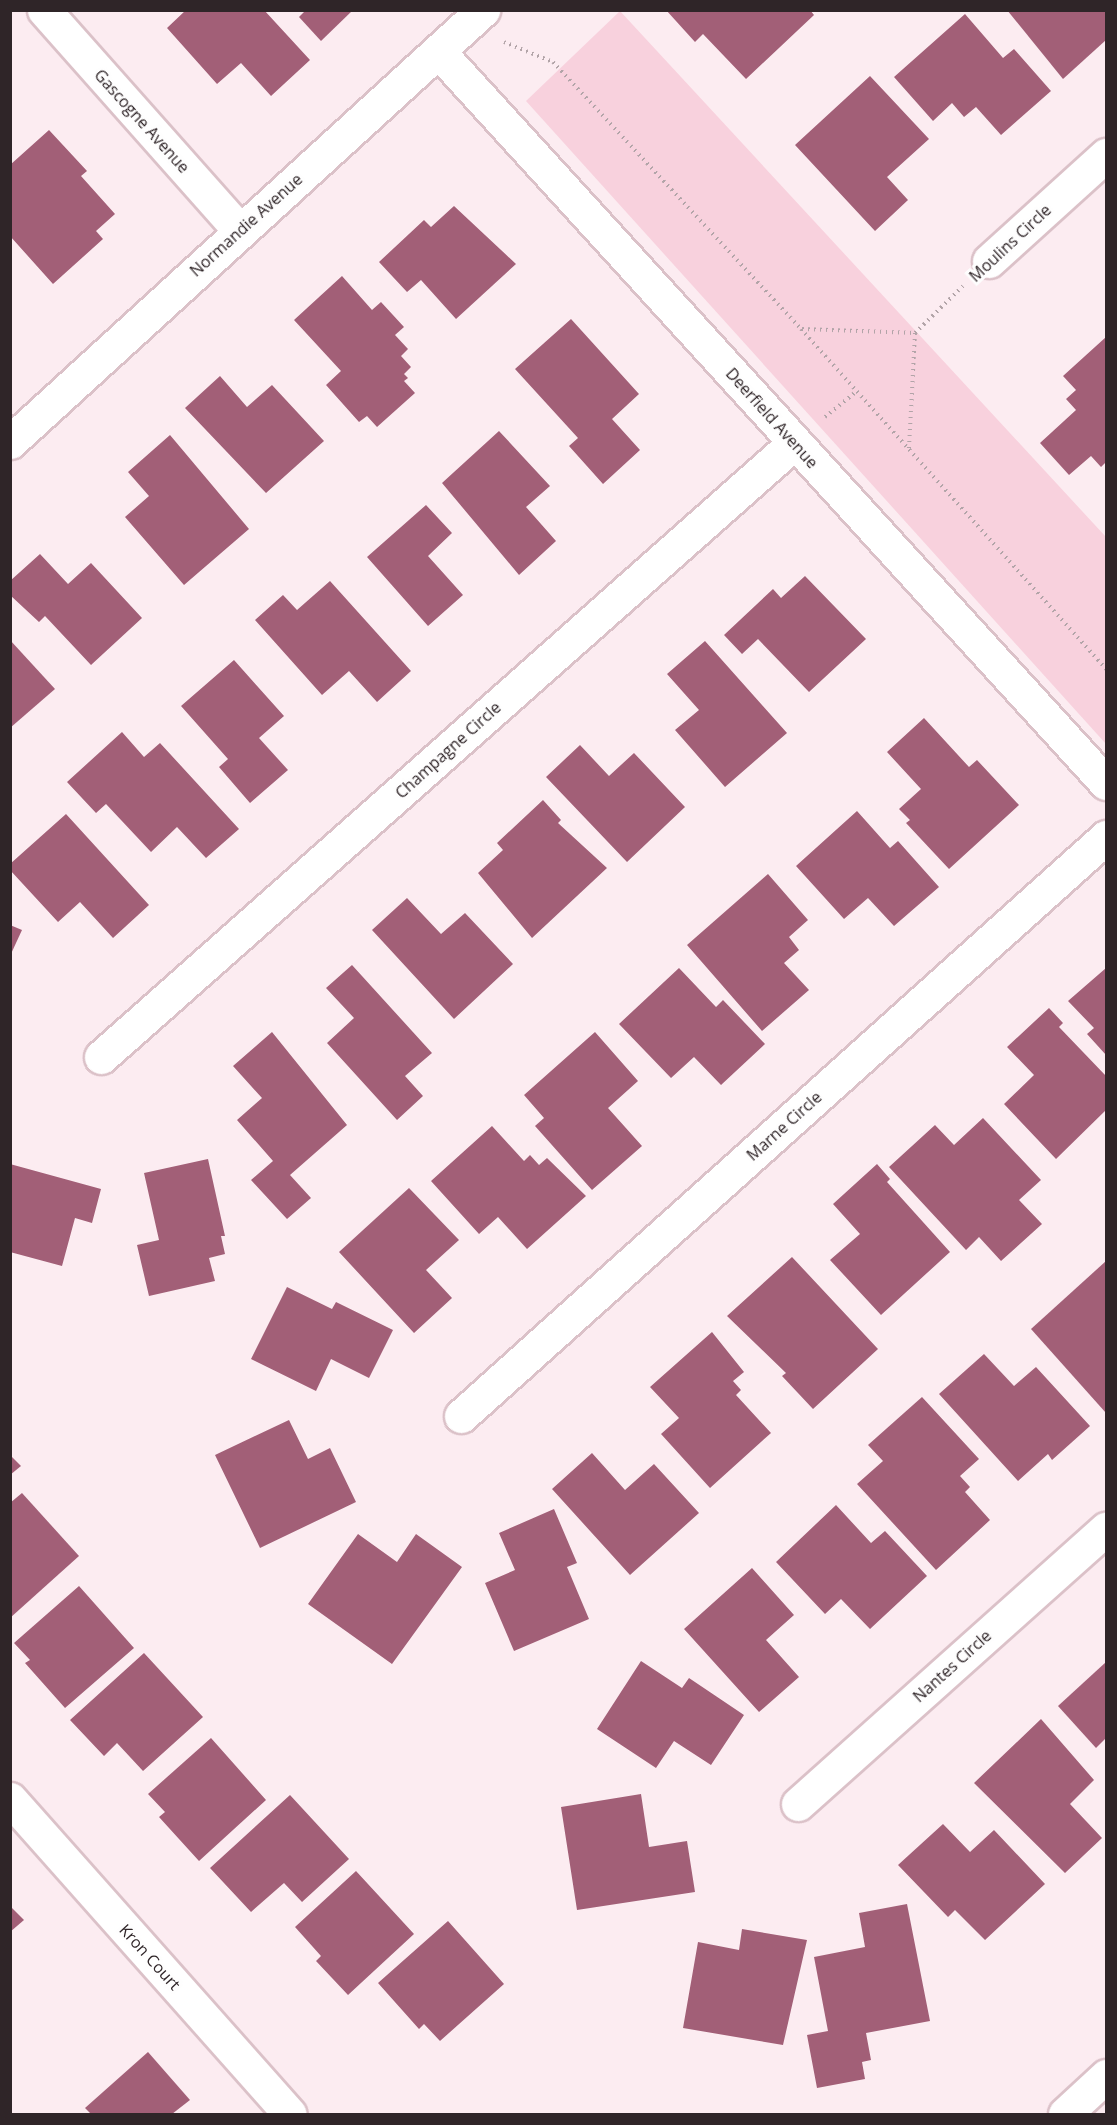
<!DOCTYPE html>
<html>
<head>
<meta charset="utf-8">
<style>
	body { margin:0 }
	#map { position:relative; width:1117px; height:2125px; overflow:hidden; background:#fcecf1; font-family:"Open Sans",sans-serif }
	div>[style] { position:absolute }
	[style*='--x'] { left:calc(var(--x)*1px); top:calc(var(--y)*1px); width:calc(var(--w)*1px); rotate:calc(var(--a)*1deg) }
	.green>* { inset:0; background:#f8d1dd }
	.building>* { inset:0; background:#a25f77 }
	.path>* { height:4px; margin-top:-2px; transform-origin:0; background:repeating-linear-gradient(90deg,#b2a4a8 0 1.5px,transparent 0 6px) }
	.roads { filter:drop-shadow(2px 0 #dbc1c8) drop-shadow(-2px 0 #dbc1c8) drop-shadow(0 2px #dbc1c8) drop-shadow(0 -2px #dbc1c8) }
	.street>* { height:33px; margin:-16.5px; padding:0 16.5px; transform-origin:16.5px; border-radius:16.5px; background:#fff }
	.secondary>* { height:33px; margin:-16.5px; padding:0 16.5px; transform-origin:16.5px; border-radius:16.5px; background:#fff }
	span { translate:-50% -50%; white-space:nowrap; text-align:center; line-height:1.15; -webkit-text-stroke:6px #fefefe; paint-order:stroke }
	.street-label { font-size:16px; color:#2f2528 }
	.frame { position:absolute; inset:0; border:12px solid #2f2528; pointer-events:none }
</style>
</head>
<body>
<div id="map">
	<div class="green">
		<div style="clip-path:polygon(620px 11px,1106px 537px,1106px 744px,526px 101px)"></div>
	</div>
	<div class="building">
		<div style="clip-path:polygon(186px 10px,264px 10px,310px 60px,271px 96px,241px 63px,217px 84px,167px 28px)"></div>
		<div style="clip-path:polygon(306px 10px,353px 10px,321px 41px,299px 17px)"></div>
		<div style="clip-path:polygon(666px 10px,810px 10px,814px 15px,746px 79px,703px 34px,695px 42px)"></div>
		<div style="clip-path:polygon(1007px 10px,1106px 10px,1106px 40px,1063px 79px)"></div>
		<div style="clip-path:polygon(965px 14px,1003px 58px,1014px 49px,1051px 91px,1001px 135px,976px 107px,964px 117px,952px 103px,933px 121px,894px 77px)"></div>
		<div style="clip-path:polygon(870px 76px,929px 139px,887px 177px,908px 200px,875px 231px,795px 145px)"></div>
		<div style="clip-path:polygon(49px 130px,87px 171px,81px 176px,115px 214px,96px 231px,103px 239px,53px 284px,10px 236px,10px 165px)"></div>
		<div style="clip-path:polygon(454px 206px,516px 264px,456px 319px,421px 280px,407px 292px,379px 262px,424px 220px,431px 227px)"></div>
		<div style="clip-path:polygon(342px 276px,372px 310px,381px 302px,404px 327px,395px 335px,408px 349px,401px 356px,411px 367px,404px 374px,408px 378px,404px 381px,415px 393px,377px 427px,367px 416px,359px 422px,326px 385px,341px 371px,294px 320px)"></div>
		<div style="clip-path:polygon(571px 319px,639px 394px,612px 419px,640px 450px,603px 484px,569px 446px,578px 438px,515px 369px)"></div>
		<div style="clip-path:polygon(1106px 337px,1106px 462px,1101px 467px,1091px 456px,1069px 475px,1040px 443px,1076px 410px,1066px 399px,1076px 390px,1063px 376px)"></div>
		<div style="clip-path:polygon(220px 376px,247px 407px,272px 385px,324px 441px,266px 493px,185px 408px)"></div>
		<div style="clip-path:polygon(499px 431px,550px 486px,526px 507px,556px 541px,519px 575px,442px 483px)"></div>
		<div style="clip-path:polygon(170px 435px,249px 529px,184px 585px,125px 517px,149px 496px,128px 472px)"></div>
		<div style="clip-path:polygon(426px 505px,452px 533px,428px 556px,463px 595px,428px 626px,367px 557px)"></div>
		<div style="clip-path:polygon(40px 554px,68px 584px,91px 563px,142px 618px,91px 665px,45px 616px,39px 622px,10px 595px,10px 581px)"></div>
		<div style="clip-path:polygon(805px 576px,866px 639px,809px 692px,758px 639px,742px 654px,724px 635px,773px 589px,781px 598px)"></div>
		<div style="clip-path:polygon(330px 581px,411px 671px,377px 702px,349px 671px,322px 695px,255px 620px,283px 595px,297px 610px)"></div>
		<div style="clip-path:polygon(10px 640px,55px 689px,10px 728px)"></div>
		<div style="clip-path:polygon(705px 641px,787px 733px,725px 787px,675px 730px,699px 710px,667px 674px)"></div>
		<div style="clip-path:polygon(234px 660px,284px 716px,259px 738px,288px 770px,250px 803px,219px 767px,228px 759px,181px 706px)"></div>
		<div style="clip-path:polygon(924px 718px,969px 767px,977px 760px,1019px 805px,949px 869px,906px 823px,910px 820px,899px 809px,921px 789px,887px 752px)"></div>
		<div style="clip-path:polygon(122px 732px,144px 757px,160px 743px,239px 829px,206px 858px,177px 827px,151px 852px,106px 804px,96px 813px,67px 782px)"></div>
		<div style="clip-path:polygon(580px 745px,609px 776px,634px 753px,685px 807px,627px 862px,546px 777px)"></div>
		<div style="clip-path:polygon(543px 800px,561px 820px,558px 823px,607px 868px,532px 938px,478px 873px,503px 850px,497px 843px)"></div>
		<div style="clip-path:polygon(857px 811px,890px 848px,898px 841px,939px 887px,894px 926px,868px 898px,844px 919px,796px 866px)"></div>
		<div style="clip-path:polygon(66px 814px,149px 905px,113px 938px,80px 902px,58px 922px,10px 870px,10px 864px)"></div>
		<div style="clip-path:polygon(768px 874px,808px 920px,789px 937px,799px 950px,784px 963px,809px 990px,762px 1031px,687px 945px)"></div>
		<div style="clip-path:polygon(407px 898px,441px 934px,465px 913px,513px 964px,454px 1019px,372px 930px)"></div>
		<div style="clip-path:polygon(10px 925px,22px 930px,10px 956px)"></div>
		<div style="clip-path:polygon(352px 965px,432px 1053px,405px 1076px,423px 1096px,397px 1120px,327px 1043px,354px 1018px,326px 988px)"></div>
		<div style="clip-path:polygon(679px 968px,716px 1007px,723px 1000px,765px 1044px,721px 1085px,694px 1057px,671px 1078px,619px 1024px)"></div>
		<div style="clip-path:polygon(1106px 968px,1106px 1055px,1087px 1034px,1094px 1028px,1068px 1001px)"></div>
		<div style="clip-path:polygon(1049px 1008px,1063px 1023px,1059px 1027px,1106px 1076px,1106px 1110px,1056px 1159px,1004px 1104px,1034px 1075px,1007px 1047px)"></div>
		<div style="clip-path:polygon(272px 1032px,347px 1125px,290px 1175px,311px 1198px,287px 1219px,251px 1180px,273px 1161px,237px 1120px,262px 1098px,233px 1066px)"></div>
		<div style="clip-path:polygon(595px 1032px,638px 1081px,608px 1108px,642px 1146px,592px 1190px,535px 1126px,544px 1118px,524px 1095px)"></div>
		<div style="clip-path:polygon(983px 1118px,1041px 1180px,1019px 1200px,1042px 1224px,1001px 1261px,979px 1237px,966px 1250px,889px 1167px,935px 1125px,954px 1145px)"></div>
		<div style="clip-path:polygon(492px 1126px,524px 1161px,530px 1155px,539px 1165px,547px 1158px,586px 1196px,527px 1249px,498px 1217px,479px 1234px,431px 1181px)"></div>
		<div style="clip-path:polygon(208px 1159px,225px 1236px,221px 1236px,225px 1254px,209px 1258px,215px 1281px,149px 1296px,137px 1245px,159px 1240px,144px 1173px)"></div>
		<div style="clip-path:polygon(10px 1164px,101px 1189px,92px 1223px,75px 1218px,62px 1266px,10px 1252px)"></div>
		<div style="clip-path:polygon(877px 1164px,890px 1179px,887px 1182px,950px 1252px,881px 1315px,830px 1260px,860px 1234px,833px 1204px)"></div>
		<div style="clip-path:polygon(409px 1188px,459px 1240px,426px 1270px,452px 1298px,414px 1333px,339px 1252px)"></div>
		<div style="clip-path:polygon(792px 1257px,878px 1349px,813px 1409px,782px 1376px,786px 1373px,727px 1316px)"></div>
		<div style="clip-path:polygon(1106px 1261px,1106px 1413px,1031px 1329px)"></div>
		<div style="clip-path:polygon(287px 1287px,332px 1309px,336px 1302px,393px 1330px,369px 1378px,331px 1359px,316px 1391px,251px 1359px)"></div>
		<div style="clip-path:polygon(712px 1332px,744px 1372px,733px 1381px,741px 1390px,736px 1395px,771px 1433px,710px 1488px,661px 1434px,679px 1418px,650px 1387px)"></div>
		<div style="clip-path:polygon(984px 1354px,1014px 1386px,1036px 1367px,1090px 1426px,1052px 1460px,1048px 1454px,1018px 1481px,939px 1394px)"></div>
		<div style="clip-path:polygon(922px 1397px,979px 1459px,960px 1476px,970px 1487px,965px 1492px,990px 1520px,936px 1570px,857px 1484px,883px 1461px,868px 1445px)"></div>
		<div style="clip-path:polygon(289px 1420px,308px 1459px,330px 1448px,356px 1502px,260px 1548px,215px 1455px)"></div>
		<div style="clip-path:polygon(592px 1453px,625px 1490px,654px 1464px,699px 1513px,630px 1575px,552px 1489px)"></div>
		<div style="clip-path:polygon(10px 1455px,21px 1466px,10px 1475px)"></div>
		<div style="clip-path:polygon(22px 1493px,79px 1556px,10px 1618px,10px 1503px)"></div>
		<div style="clip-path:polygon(836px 1505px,871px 1543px,885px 1531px,927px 1576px,870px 1629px,841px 1599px,825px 1614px,776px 1562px)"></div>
		<div style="clip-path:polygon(554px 1509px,577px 1563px,567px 1567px,589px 1619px,514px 1651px,485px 1583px,515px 1570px,499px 1533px)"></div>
		<div style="clip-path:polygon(358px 1534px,397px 1562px,416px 1534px,462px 1567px,392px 1664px,308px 1604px)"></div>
		<div style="clip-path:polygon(752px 1568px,794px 1615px,766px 1640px,799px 1677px,759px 1712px,684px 1629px)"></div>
		<div style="clip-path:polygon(79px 1586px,134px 1648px,65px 1708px,25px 1663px,30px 1660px,14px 1643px)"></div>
		<div style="clip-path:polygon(144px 1653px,203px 1717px,143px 1771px,117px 1743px,104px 1756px,70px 1720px)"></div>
		<div style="clip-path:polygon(641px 1661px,682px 1688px,689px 1678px,744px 1715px,711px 1765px,674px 1741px,656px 1768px,597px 1729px)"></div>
		<div style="clip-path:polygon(1106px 1662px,1106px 1738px,1096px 1748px,1058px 1706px)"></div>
		<div style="clip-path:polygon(1041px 1719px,1094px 1780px,1070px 1804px,1102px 1838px,1065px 1873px,974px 1783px)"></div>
		<div style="clip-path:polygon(211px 1738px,266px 1800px,199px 1861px,159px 1817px,165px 1812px,148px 1794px)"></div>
		<div style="clip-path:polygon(641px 1794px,649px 1847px,687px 1841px,695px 1892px,577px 1910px,561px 1807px)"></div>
		<div style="clip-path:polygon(290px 1795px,349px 1859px,302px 1902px,284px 1883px,251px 1912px,210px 1868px)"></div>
		<div style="clip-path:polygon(943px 1824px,970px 1852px,994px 1830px,1045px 1884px,985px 1940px,955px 1910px,948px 1917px,898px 1865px)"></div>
		<div style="clip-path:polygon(356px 1871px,414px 1934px,348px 1995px,316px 1961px,321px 1956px,295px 1927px)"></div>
		<div style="clip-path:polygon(907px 1904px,930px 2021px,866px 2033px,871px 2060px,862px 2062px,865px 2079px,817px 2088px,807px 2035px,828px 2031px,814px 1957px,865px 1947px,859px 1913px)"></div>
		<div style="clip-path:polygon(10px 1906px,24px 1920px,10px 1932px)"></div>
		<div style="clip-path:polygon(448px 1921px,504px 1984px,440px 2041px,424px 2024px,419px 2029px,378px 1983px)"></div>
		<div style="clip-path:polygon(742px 1929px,807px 1940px,783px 2045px,683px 2028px,698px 1942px,739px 1950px)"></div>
		<div style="clip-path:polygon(148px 2052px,190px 2100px,172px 2114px,91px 2114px,85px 2108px)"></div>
	</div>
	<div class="path">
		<div style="--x:504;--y:42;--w:53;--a:22.2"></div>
		<div style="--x:553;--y:62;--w:364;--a:47.1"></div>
		<div style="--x:801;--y:329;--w:457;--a:48.1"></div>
		<div style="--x:802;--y:329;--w:113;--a:2"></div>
		<div style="--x:915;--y:333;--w:116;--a:93"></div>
		<div style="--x:915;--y:333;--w:67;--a:-44.4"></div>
		<div style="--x:825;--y:417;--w:41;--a:-39.1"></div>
	</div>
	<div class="roads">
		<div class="street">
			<div style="--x:989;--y:261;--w:158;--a:-42.2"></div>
			<div style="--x:101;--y:1057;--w:926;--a:-41.54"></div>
			<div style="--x:461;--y:1416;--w:867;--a:-41.91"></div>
			<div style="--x:10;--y:1799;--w:421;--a:48.4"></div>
			<div style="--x:798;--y:1804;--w:413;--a:-41.8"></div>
		</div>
		<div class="secondary">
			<div style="--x:44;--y:10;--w:295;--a:48.4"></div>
			<div style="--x:438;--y:51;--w:991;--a:47.62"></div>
			<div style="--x:10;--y:442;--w:641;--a:-42.41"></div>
			<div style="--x:1065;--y:2114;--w:56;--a:-42.8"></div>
		</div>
	</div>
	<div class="street-label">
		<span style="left:142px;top:121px;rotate:48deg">Gascogne Avenue</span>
		<span style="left:246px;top:225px;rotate:-42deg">Normandie Avenue</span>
		<span style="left:1010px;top:243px;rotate:-43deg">Moulins Circle</span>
		<span style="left:772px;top:418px;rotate:48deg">Deerfield Avenue</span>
		<span style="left:448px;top:750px;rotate:-42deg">Champagne Circle</span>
		<span style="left:784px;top:1126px;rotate:-42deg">Marne Circle</span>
		<span style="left:952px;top:1666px;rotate:-42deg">Nantes Circle</span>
		<span style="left:150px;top:1957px;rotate:48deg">Kron Court</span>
	</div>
	<div class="frame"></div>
</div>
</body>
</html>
